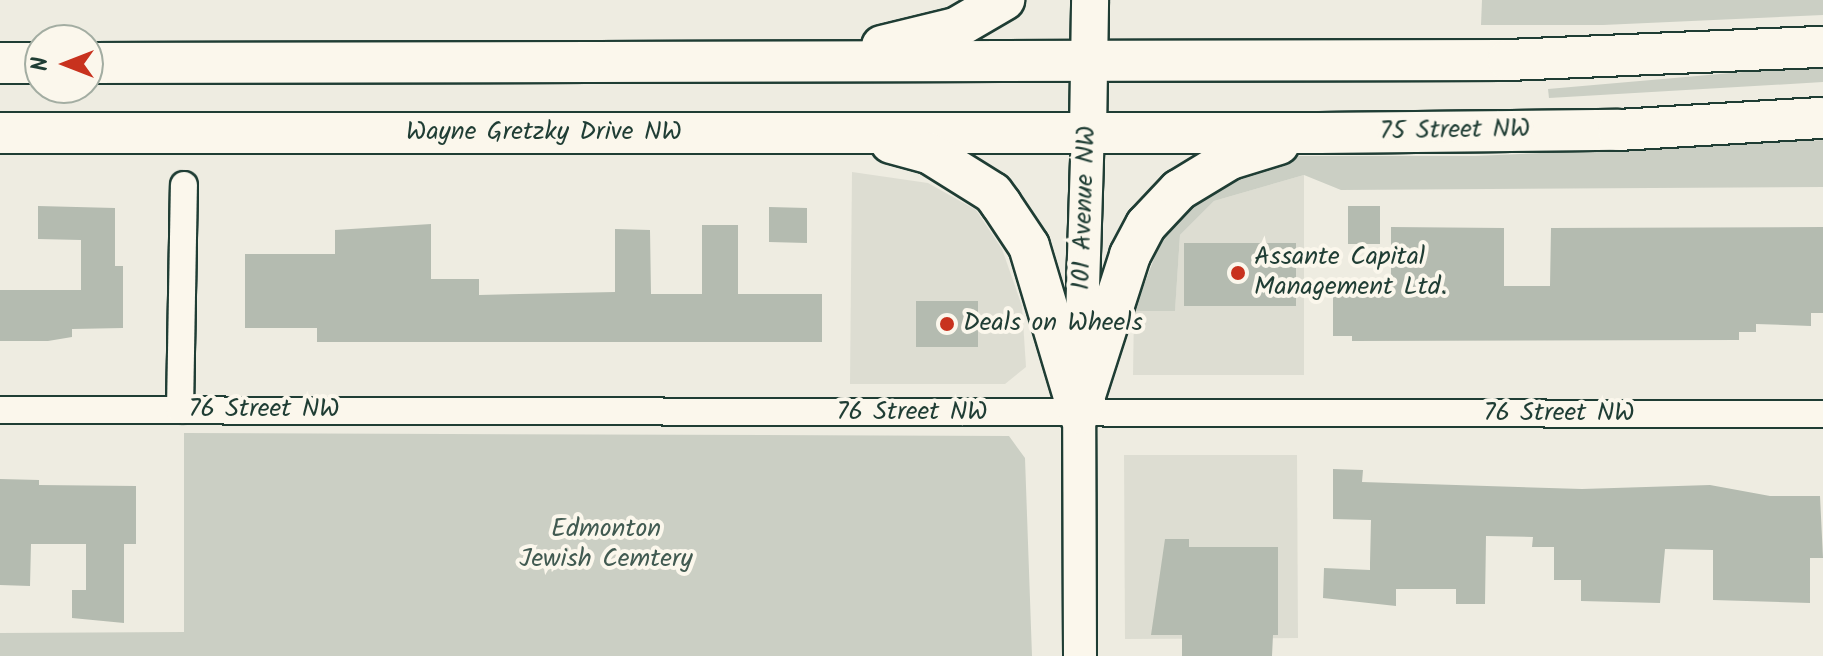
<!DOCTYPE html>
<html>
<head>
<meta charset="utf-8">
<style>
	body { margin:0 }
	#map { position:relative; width:1823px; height:656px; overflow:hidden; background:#eeece1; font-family:Kalam,sans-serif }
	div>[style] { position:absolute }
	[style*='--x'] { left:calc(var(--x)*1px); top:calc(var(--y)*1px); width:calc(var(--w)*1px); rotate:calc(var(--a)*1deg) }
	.built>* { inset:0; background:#ddddd2 }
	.green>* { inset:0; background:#cbcfc4 }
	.building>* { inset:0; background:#b4bbb0 }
	.roads { filter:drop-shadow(2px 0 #1f3d34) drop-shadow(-2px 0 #1f3d34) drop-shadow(0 2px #1f3d34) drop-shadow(0 -2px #1f3d34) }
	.minor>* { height:26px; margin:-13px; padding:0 13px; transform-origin:13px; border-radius:13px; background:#fbf7ec }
	.tertiary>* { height:32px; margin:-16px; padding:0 16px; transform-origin:16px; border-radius:16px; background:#fbf7ec }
	.secondary>* { height:36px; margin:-18px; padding:0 18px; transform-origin:18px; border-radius:18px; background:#fbf7ec }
	.primary>* { height:40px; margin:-20px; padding:0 20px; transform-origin:20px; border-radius:20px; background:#fbf7ec }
	.dots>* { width:22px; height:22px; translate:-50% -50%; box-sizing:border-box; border:4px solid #fbf7ec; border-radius:50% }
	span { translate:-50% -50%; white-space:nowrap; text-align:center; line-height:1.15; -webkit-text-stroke:8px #fbf7ec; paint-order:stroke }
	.street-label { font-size:26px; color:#1f3d34 }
	.poi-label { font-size:26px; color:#1f3d34 }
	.left { translate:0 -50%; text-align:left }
	.park-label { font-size:26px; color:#415a51 }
	.north { position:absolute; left:24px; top:24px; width:80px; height:80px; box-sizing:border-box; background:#fbf7ec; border:2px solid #a3ada2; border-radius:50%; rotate:270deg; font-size:22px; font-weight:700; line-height:32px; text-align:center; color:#1f3d34 }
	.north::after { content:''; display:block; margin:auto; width:28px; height:36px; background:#c8321e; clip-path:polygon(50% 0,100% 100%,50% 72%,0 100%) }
</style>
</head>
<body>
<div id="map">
	<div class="built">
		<div style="clip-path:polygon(852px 172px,928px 183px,976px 210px,1002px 249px,1022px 306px,1026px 367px,1005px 384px,850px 384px)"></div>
		<div style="clip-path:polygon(1304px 175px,1304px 375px,1133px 375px,1134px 311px,1175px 310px,1180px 235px,1214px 201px)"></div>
		<div style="clip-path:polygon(1124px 455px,1297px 455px,1298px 638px,1125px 639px)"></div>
	</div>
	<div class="green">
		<div style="clip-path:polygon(1482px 0,1823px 0,1823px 15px,1603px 25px,1481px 25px)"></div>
		<div style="clip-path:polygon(1823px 65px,1823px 82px,1549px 98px,1548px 89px)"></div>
		<div style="clip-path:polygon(1823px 140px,1823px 187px,1341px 190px,1304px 175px,1214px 201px,1180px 235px,1175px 311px,1134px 311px,1160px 243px,1158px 227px,1177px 205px,1286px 156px,1475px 156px)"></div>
		<div style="clip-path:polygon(184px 433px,1009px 436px,1025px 458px,1032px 656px,0 656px,0 633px,184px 632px)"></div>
	</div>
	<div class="building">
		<div style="clip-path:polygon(38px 206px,115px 208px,115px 266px,123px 266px,123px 328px,72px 329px,72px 337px,48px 341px,0 341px,0 290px,81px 290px,81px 240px,38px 239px)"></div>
		<div style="clip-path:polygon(1348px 206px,1380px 206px,1380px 244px,1348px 244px)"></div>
		<div style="clip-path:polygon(769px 207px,807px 208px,807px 243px,769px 242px)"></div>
		<div style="clip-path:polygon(431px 224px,431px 279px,479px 279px,479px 295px,615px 292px,615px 229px,650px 230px,651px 294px,702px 294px,702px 225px,738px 225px,738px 294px,822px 294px,822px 342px,317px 342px,317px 328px,245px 328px,245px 254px,335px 254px,335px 230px)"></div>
		<div style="clip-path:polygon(1391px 227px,1504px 228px,1504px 286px,1550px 286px,1551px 228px,1823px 227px,1823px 313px,1811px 313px,1811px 326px,1756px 324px,1756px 332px,1739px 332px,1739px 340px,1352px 341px,1352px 336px,1333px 336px,1333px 296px,1391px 292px)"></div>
		<div style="clip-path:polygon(1184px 243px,1296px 243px,1296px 306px,1184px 306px)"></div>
		<div style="clip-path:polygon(916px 301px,978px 301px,978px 347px,916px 347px)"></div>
		<div style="clip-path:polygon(1333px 469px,1363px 470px,1362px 482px,1582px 489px,1710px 485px,1770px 496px,1820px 496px,1823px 558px,1810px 558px,1810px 603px,1713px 600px,1713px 550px,1665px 549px,1660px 603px,1581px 601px,1581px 580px,1554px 580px,1554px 547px,1532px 547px,1533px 537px,1486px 536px,1485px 604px,1456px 604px,1456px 589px,1396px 589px,1396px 606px,1323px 598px,1324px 568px,1370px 570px,1370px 563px,1371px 520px,1333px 519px)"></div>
		<div style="clip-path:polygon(0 479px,39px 480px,39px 485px,136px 486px,136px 544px,124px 544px,124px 623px,72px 618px,72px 590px,86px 590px,86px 544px,31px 544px,30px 586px,0 585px)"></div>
		<div style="clip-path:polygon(1165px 539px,1189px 539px,1189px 547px,1278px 547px,1278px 635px,1273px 635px,1272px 656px,1182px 656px,1182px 635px,1151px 635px)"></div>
	</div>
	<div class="roads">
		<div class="minor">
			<div style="--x:0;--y:410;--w:1823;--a:0.13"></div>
			<div style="--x:180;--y:410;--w:225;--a:-89"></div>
		</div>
		<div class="tertiary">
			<div style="--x:1080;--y:656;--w:242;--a:-90.2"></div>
			<div style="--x:1079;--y:414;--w:281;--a:-88.2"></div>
		</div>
		<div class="secondary">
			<div style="--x:1088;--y:133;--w:133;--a:-89.1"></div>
		</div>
		<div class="primary">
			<div style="--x:882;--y:46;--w:76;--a:-13.7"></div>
			<div style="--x:956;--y:28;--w:56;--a:-30.3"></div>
			<div style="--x:0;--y:63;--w:40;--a:0"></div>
			<div style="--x:88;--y:63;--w:1420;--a:-0.12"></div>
			<div style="--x:1508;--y:60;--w:315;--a:-2.4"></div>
			<div style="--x:0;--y:133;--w:1319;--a:0"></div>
			<div style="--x:1319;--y:133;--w:299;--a:-0.6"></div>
			<div style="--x:1618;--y:130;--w:205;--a:-3.4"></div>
			<div style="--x:891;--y:143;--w:39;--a:15"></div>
			<div style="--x:929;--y:153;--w:75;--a:32"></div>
			<div style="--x:993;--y:193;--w:14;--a:54"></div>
			<div style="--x:1001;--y:204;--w:50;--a:56.3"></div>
			<div style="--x:1029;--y:246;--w:175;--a:73.4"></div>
			<div style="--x:1079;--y:414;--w:167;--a:-72.2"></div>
			<div style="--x:1130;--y:255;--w:34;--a:-62"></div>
			<div style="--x:1146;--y:225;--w:48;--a:-46.7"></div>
			<div style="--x:1179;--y:190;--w:60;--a:-31.3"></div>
			<div style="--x:1230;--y:159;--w:51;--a:-17"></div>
		</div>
	</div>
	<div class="dots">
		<div style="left:1238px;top:273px;background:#c8321e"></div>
		<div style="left:947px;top:324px;background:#c8321e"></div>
	</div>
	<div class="street-label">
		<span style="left:1455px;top:131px;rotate:-1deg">75 Street NW</span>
		<span style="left:544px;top:133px">Wayne Gretzky Drive NW</span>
		<span style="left:1085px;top:208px;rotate:-88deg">101 Avenue NW</span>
		<span style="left:264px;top:410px">76 Street NW</span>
		<span style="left:912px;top:413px">76 Street NW</span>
		<span style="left:1559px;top:414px">76 Street NW</span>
	</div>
	<div class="poi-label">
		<span class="left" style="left:1254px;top:273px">Assante Capital<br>Management Ltd.</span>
		<span class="left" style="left:963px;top:324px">Deals on Wheels</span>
	</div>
	<div class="park-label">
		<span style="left:606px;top:545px">Edmonton<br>Jewish Cemtery</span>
	</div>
	<div class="north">N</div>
</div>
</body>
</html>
